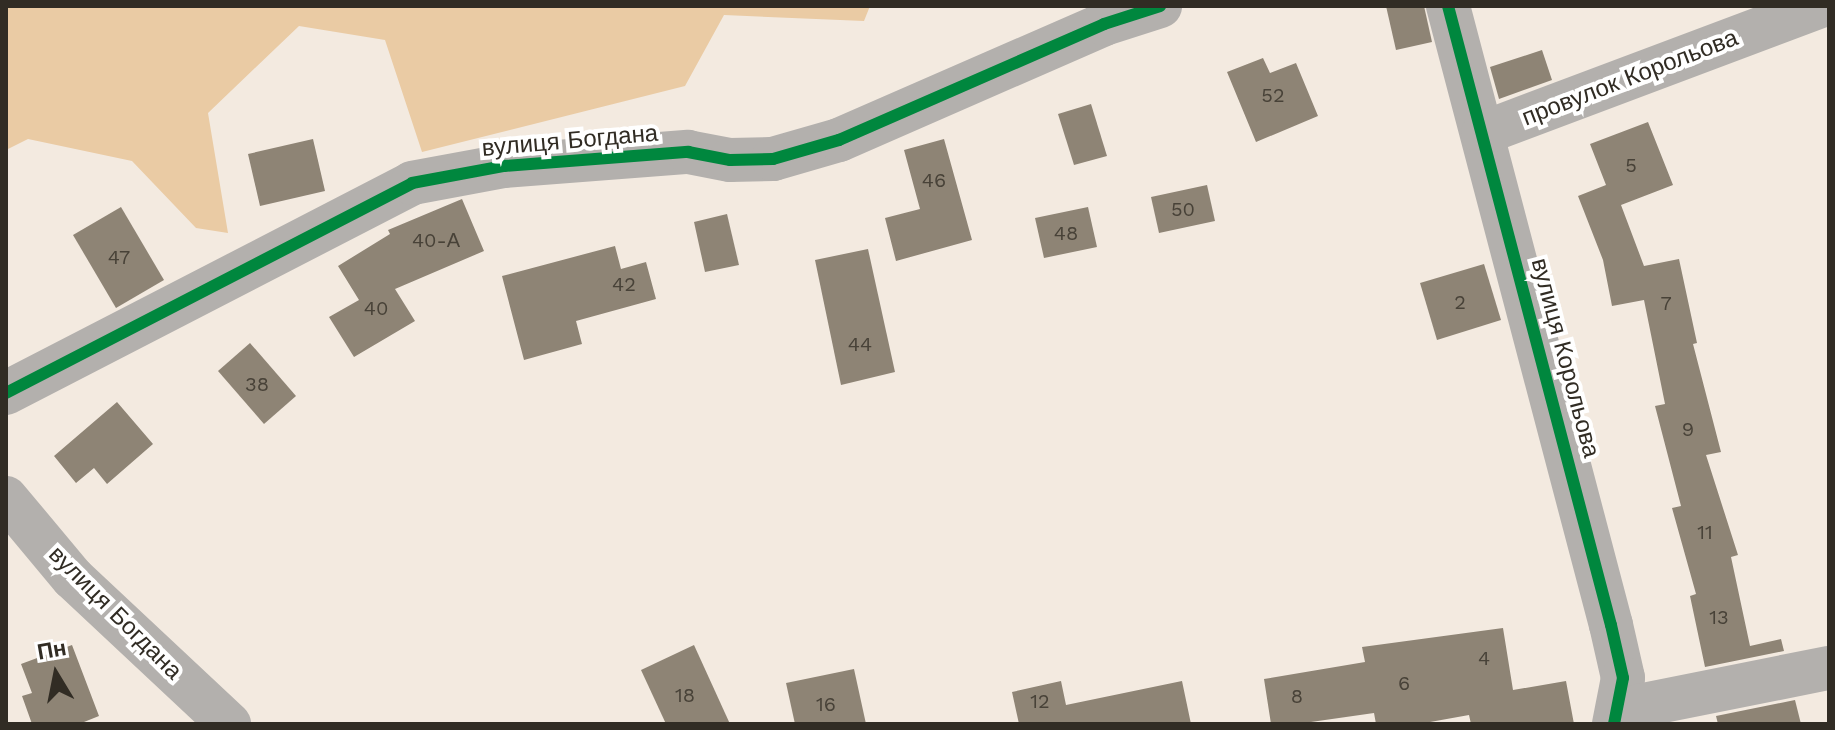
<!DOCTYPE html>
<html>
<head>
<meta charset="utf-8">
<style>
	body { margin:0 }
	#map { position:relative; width:1835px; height:730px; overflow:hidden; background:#f3eae0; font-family:"Work Sans",sans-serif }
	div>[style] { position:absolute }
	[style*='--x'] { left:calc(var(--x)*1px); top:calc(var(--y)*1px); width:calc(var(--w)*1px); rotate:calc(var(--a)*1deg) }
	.forest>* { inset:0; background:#eacba4 }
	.building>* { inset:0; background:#8e8475 }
	.minor>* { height:44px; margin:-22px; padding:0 22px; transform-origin:22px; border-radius:22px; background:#b3b0ad }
	.cycleway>* { height:12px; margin:-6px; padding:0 6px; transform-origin:6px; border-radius:6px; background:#00873e }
	span { translate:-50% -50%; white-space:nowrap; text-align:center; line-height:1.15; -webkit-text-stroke:8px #fff; paint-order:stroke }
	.number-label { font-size:20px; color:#484238 }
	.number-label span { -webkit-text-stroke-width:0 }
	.street-label { font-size:24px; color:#312c24 }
	.frame { position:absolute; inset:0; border:8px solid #312c24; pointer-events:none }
	.north { position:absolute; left:16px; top:634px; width:80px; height:80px; -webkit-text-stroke:6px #fff; paint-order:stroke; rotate:350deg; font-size:22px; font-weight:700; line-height:32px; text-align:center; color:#312c24 }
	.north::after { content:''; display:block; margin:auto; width:28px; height:36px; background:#312c24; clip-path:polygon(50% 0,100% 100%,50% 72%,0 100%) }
</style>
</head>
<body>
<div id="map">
	<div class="forest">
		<div style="clip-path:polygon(6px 6px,870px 6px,864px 21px,724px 15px,685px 86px,422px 152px,385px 40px,299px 26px,208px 113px,228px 233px,196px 228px,132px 161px,28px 139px,6px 150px)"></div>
	</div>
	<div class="building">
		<div style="clip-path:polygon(1386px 6px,1424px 6px,1432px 42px,1396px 50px)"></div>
		<div style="clip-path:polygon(1542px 50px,1552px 80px,1499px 99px,1490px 67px)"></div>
		<div style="clip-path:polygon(1263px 58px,1270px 73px,1296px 63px,1318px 116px,1256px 142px,1227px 72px)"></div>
		<div style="clip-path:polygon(1091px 104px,1107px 156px,1074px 165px,1058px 114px)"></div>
		<div style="clip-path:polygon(1648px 122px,1673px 185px,1621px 205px,1644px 266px,1679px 259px,1697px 343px,1693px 344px,1721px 452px,1706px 455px,1738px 555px,1731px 557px,1750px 646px,1781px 639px,1784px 651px,1705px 667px,1690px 596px,1696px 594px,1672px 508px,1681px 506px,1655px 406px,1665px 404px,1644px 300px,1612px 306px,1603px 260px,1578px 196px,1606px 185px,1590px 144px)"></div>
		<div style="clip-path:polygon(313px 139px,325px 191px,260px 206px,248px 154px)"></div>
		<div style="clip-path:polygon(944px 139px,972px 240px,896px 261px,885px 218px,920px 209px,904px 150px)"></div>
		<div style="clip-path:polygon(1207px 185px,1215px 221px,1159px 233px,1151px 197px)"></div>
		<div style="clip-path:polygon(462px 199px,484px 251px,395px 289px,415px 321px,354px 357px,329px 317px,359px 300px,338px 266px,390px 234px,388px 230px)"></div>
		<div style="clip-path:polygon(121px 207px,164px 280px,116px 308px,73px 235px)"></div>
		<div style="clip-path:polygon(1088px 207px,1097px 247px,1044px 258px,1035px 218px)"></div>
		<div style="clip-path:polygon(727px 214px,739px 265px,705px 272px,694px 222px)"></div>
		<div style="clip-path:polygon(615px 246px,621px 269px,646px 262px,656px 299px,576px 321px,582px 344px,524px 360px,502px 276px)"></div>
		<div style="clip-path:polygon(868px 249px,895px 372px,841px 385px,815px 260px)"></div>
		<div style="clip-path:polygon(1484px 264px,1501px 320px,1437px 340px,1420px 283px)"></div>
		<div style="clip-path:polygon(250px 343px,296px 396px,264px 424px,218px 371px)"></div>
		<div style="clip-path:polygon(117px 402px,153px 444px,107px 484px,94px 468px,76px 483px,54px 456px)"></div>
		<div style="clip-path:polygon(1503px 628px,1513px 690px,1566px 681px,1574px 724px,1471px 724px,1469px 715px,1419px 724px,1376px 724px,1374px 713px,1297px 724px,1271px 724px,1264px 679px,1365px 662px,1362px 647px)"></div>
		<div style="clip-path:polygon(72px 645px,99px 716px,79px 724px,32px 724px,22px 696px,32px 693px,21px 664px)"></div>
		<div style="clip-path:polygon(694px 645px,730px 724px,666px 724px,641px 670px)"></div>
		<div style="clip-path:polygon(854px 669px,866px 724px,795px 724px,786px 683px)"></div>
		<div style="clip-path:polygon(1061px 681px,1066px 705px,1182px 681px,1191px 724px,1019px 724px,1012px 692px)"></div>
		<div style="clip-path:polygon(1795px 700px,1801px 724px,1718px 724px,1716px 716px)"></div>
	</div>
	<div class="minor">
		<div style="--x:1448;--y:6;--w:640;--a:75.25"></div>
		<div style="--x:1611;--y:625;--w:54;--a:77.2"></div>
		<div style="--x:1623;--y:678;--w:47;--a:101.1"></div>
		<div style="--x:1483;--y:133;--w:361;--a:-20.6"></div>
		<div style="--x:6;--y:393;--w:457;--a:-27.3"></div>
		<div style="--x:412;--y:183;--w:94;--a:-10.5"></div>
		<div style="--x:504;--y:166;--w:185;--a:-4.4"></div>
		<div style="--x:688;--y:152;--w:43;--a:10.8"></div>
		<div style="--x:730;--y:160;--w:43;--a:-1.3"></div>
		<div style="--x:773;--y:159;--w:69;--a:-16.1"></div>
		<div style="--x:839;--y:140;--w:289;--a:-23.6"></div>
		<div style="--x:1104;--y:24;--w:59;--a:-17.8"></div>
		<div style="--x:6;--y:498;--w:104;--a:50.1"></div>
		<div style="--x:73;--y:578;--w:214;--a:43.1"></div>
		<div style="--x:1624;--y:724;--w:23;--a:-52"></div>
		<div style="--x:1638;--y:706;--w:195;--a:-11.3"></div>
	</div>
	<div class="cycleway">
		<div style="--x:1448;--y:6;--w:640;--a:75.25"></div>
		<div style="--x:1611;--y:625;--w:54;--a:77.2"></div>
		<div style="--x:1623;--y:678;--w:47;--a:101.1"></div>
		<div style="--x:6;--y:393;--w:457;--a:-27.3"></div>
		<div style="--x:412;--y:183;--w:94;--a:-10.5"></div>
		<div style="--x:504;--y:166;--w:185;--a:-4.4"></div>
		<div style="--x:688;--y:152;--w:43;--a:10.8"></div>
		<div style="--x:730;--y:160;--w:43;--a:-1.3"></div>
		<div style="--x:773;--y:159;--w:69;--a:-16.1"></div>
		<div style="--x:839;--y:140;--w:289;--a:-23.6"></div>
		<div style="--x:1104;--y:24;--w:59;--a:-17.8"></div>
	</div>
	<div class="number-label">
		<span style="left:1273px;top:95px">52</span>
		<span style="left:1631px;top:165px">5</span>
		<span style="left:934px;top:180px">46</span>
		<span style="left:1183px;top:209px">50</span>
		<span style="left:1066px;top:233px">48</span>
		<span style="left:436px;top:240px">40-А</span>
		<span style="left:119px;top:257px">47</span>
		<span style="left:624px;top:284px">42</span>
		<span style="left:1460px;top:302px">2</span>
		<span style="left:1666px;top:303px">7</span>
		<span style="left:376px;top:308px">40</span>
		<span style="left:860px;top:344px">44</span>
		<span style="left:257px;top:384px">38</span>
		<span style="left:1688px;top:429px">9</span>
		<span style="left:1705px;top:532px">11</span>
		<span style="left:1719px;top:617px">13</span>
		<span style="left:1484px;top:658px">4</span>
		<span style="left:1404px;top:683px">6</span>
		<span style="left:685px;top:695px">18</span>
		<span style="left:1297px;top:696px">8</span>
		<span style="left:1040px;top:701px">12</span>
		<span style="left:826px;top:704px">16</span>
	</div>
	<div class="street-label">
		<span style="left:1630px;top:78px;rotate:-21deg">провулок Корольова</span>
		<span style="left:570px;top:141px;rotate:-5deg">вулиця Богдана</span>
		<span style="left:1565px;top:358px;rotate:75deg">вулиця Корольова</span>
		<span style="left:115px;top:613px;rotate:45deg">вулиця Богдана</span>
	</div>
	<div class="frame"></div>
	<div class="north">Пн</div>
</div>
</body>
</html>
